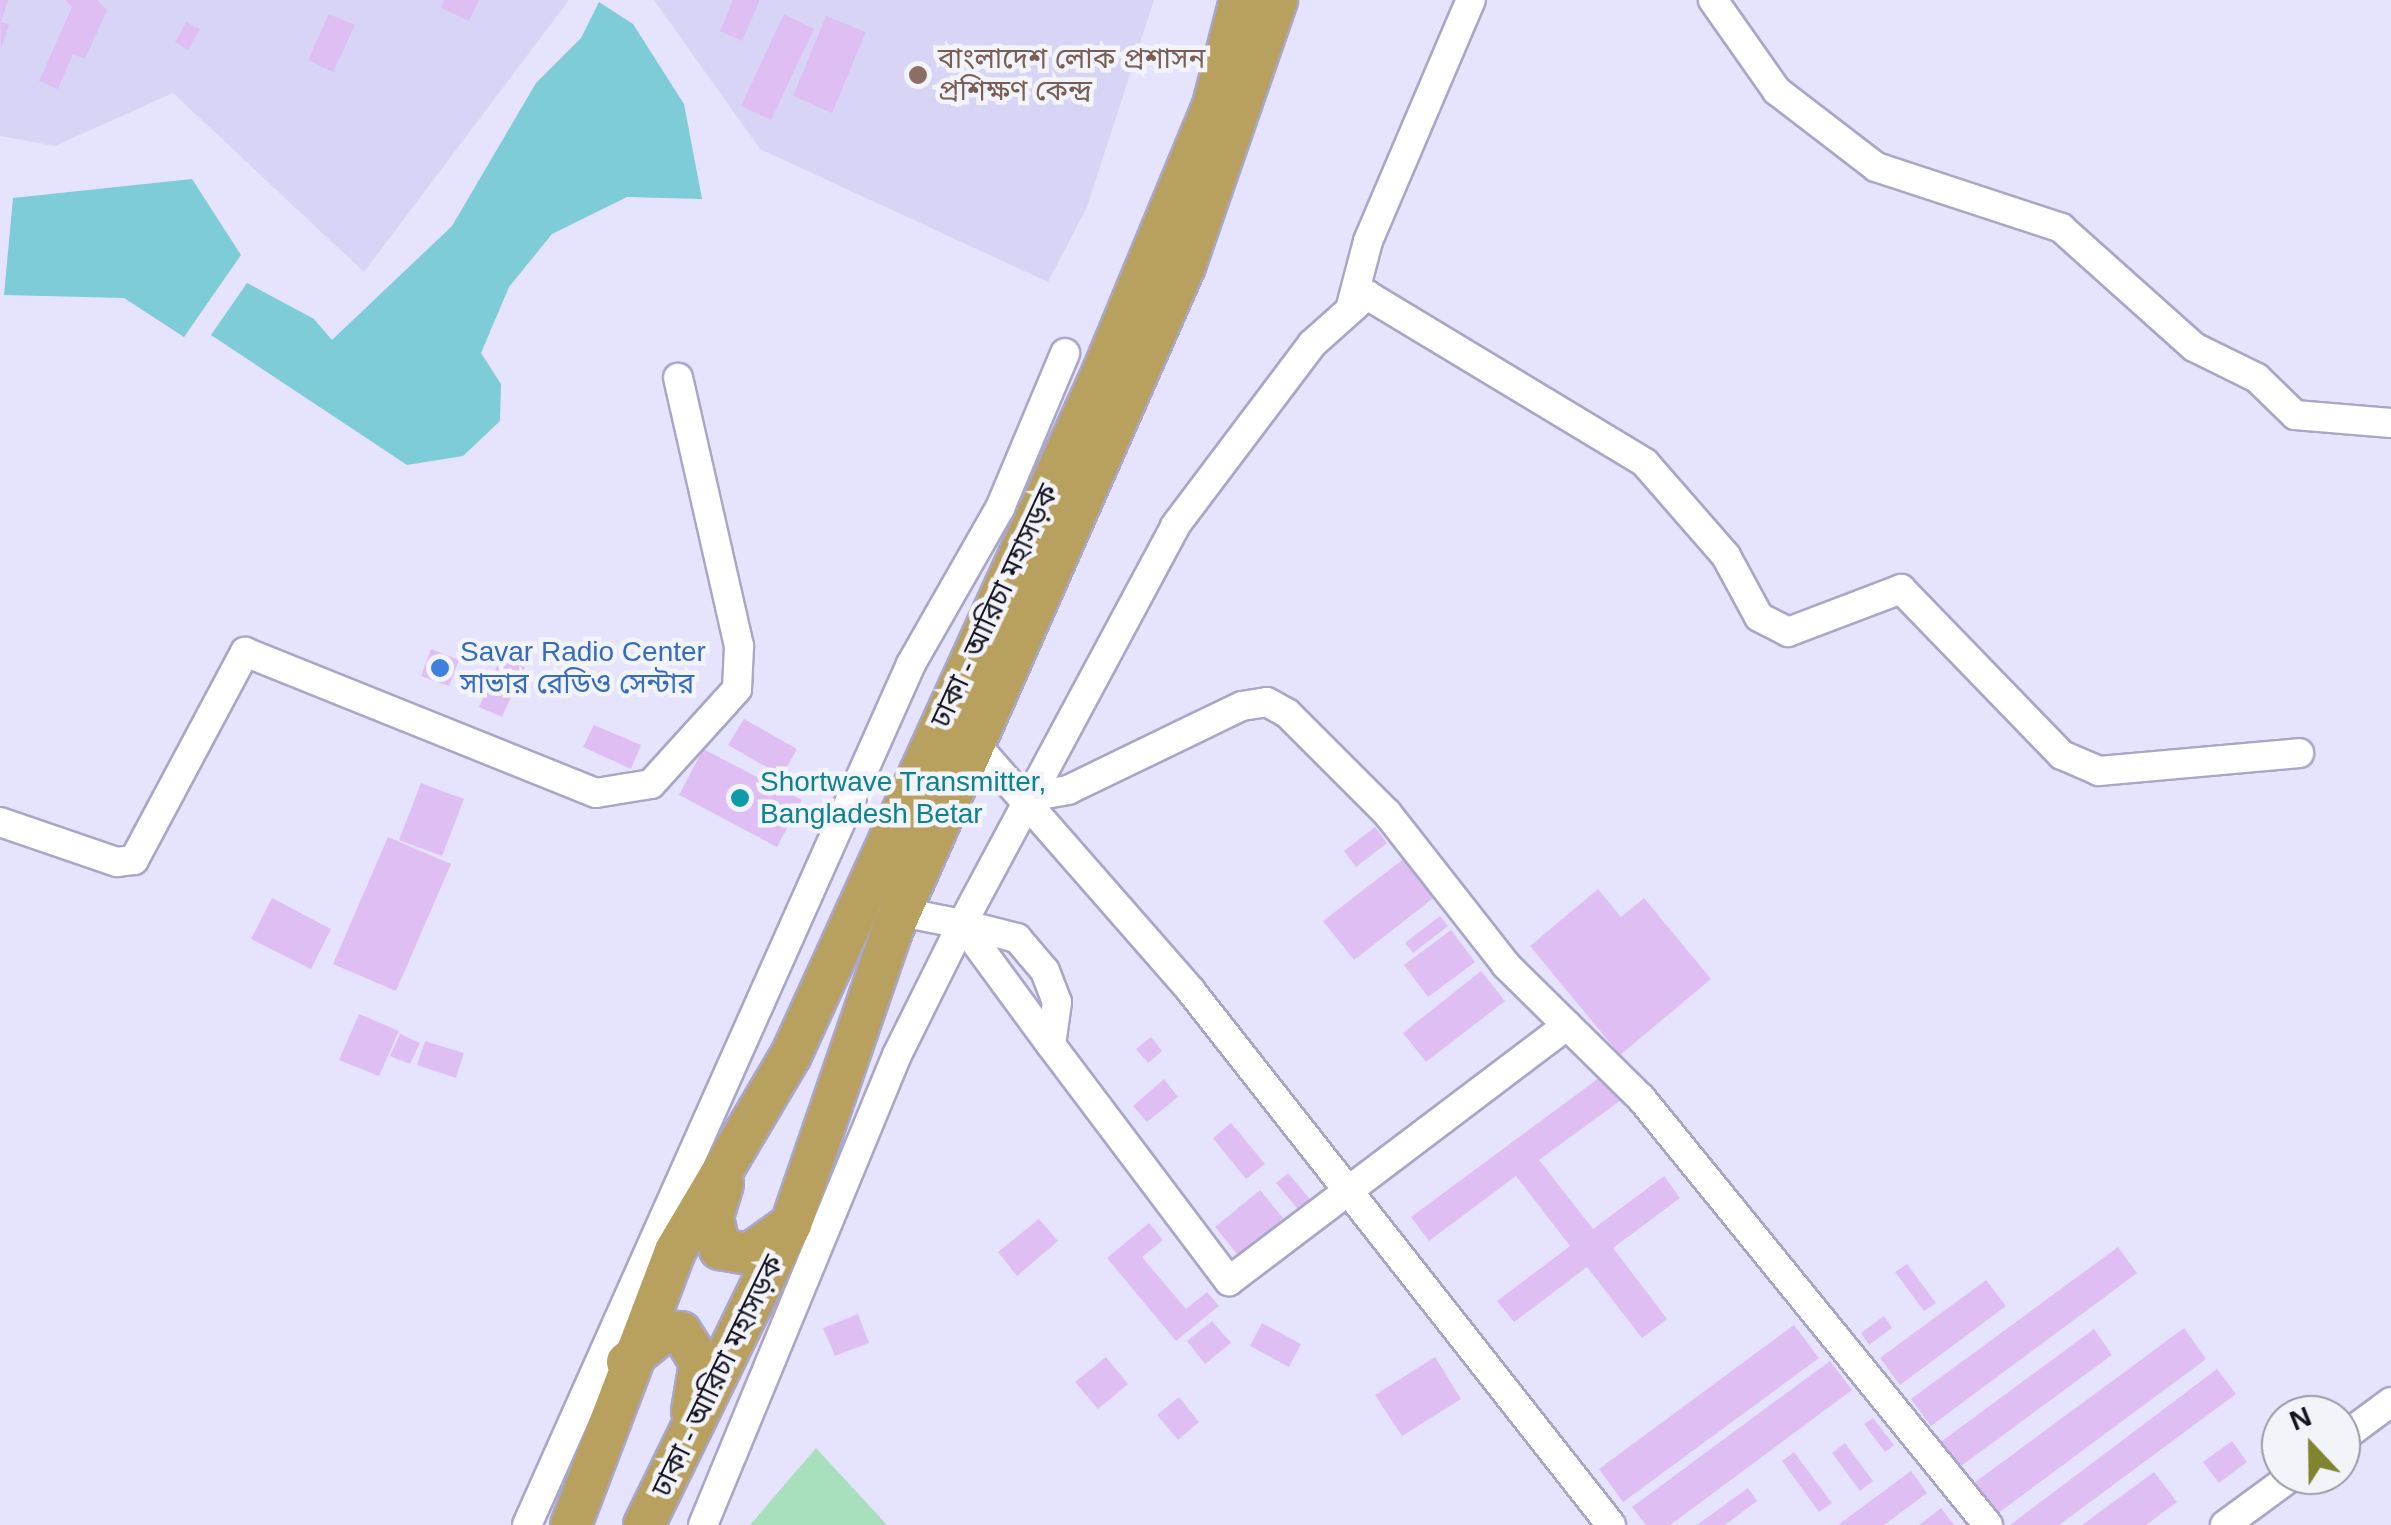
<!DOCTYPE html>
<html>
<head>
<meta charset="utf-8">
<style>
	body { margin:0 }
	#map { position:relative; width:2391px; height:1525px; overflow:hidden; background:#e6e3fe; font-family:Helvetica,"Noto Sans Bengali",sans-serif }
	div>[style] { position:absolute }
	[style*='--x'] { left:calc(var(--x)*1px); top:calc(var(--y)*1px); width:calc(var(--w)*1px); rotate:calc(var(--a)*1deg) }
	.built>* { inset:0; background:#d8d4f5 }
	.green>* { inset:0; background:#a8dfbc }
	.water>* { inset:0; background:#7dccd7 }
	.building>* { inset:0; background:#dfbff3 }
	.roads { filter:drop-shadow(2px 0 #aaa6c7) drop-shadow(-2px 0 #aaa6c7) drop-shadow(0 2px #aaa6c7) drop-shadow(0 -2px #aaa6c7) }
	.minor>* { height:28px; margin:-14px; padding:0 14px; transform-origin:14px; border-radius:14px; background:#fff }
	.highway>* { height:40px; margin:-20px; padding:0 20px; transform-origin:20px; border-radius:20px; background:#b8a05e }
	.dots>* { width:28px; height:28px; translate:-50% -50%; box-sizing:border-box; border:5px solid #f3f3fa; border-radius:50% }
	span { translate:-50% -50%; white-space:nowrap; text-align:center; line-height:1.15; -webkit-text-stroke:9px #f3f3fa; paint-order:stroke }
	.education-label { font-size:28px; color:#785e54 }
	.left { translate:0 -50%; text-align:left }
	.street-label { font-size:28px; color:#15141f }
	.shop-label { font-size:28px; color:#366cbe }
	.culture-label { font-size:28px; color:#0d838f }
	.north { position:absolute; left:2261px; top:1395px; width:100px; height:100px; box-sizing:border-box; background:#f3f3fa; border:2px solid #9a9aa2; border-radius:50%; rotate:338deg; font-size:28px; font-weight:700; line-height:40px; text-align:center; color:#15141f }
	.north::after { content:''; display:block; margin:auto; width:35px; height:45px; background:#81842e; clip-path:polygon(50% 0,100% 100%,50% 72%,0 100%) }
</style>
</head>
<body>
<div id="map">
	<div class="built">
		<div style="clip-path:polygon(0 0,569px 0,364px 272px,173px 93px,55px 146px,0 136px)"></div>
		<div style="clip-path:polygon(654px 0,1154px 0,1087px 207px,1048px 282px,760px 149px)"></div>
	</div>
	<div class="green">
		<div style="clip-path:polygon(816px 1448px,887px 1525px,750px 1525px)"></div>
	</div>
	<div class="water">
		<div style="clip-path:polygon(599px 2px,633px 24px,684px 104px,702px 199px,627px 197px,552px 234px,509px 287px,481px 353px,501px 384px,500px 421px,463px 456px,407px 465px,211px 335px,247px 283px,314px 319px,332px 340px,452px 226px,536px 83px,581px 38px)"></div>
		<div style="clip-path:polygon(192px 179px,241px 255px,184px 337px,124px 298px,4px 295px,13px 198px)"></div>
	</div>
	<div class="building">
		<div style="clip-path:polygon(0 0,8px 0,1px 22px,9px 25px,1px 49px)"></div>
		<div style="clip-path:polygon(97px 0,107px 10px,85px 59px,73px 54px,58px 89px,39px 81px,72px 7px,65px 0)"></div>
		<div style="clip-path:polygon(444px 0,479px 0,469px 21px,441px 8px)"></div>
		<div style="clip-path:polygon(733px 0,760px 0,742px 41px,720px 31px)"></div>
		<div style="clip-path:polygon(329px 14px,355px 25px,333px 72px,308px 60px)"></div>
		<div style="clip-path:polygon(784px 14px,814px 29px,771px 120px,741px 106px)"></div>
		<div style="clip-path:polygon(826px 16px,866px 32px,832px 113px,793px 96px)"></div>
		<div style="clip-path:polygon(186px 22px,200px 29px,188px 50px,175px 42px)"></div>
		<div style="clip-path:polygon(431px 649px,459px 660px,449px 686px,421px 676px)"></div>
		<div style="clip-path:polygon(501px 657px,525px 667px,502px 717px,479px 707px)"></div>
		<div style="clip-path:polygon(744px 719px,797px 749px,782px 776px,728px 745px)"></div>
		<div style="clip-path:polygon(594px 725px,641px 745px,631px 769px,583px 747px)"></div>
		<div style="clip-path:polygon(703px 749px,802px 800px,777px 847px,679px 795px)"></div>
		<div style="clip-path:polygon(421px 783px,464px 799px,442px 856px,399px 840px)"></div>
		<div style="clip-path:polygon(1375px 827px,1387px 843px,1356px 867px,1344px 851px)"></div>
		<div style="clip-path:polygon(388px 837px,451px 864px,396px 991px,333px 964px)"></div>
		<div style="clip-path:polygon(1406px 857px,1436px 896px,1354px 960px,1323px 921px)"></div>
		<div style="clip-path:polygon(1598px 889px,1621px 917px,1644px 898px,1711px 979px,1620px 1055px,1530px 946px)"></div>
		<div style="clip-path:polygon(272px 898px,331px 929px,311px 969px,251px 939px)"></div>
		<div style="clip-path:polygon(1440px 916px,1448px 926px,1413px 953px,1405px 943px)"></div>
		<div style="clip-path:polygon(1451px 930px,1475px 962px,1428px 997px,1404px 965px)"></div>
		<div style="clip-path:polygon(1481px 971px,1505px 1001px,1426px 1062px,1403px 1033px)"></div>
		<div style="clip-path:polygon(359px 1014px,399px 1031px,379px 1076px,339px 1060px)"></div>
		<div style="clip-path:polygon(400px 1034px,420px 1043px,410px 1064px,390px 1056px)"></div>
		<div style="clip-path:polygon(1151px 1037px,1162px 1051px,1148px 1063px,1136px 1049px)"></div>
		<div style="clip-path:polygon(425px 1041px,464px 1053px,456px 1078px,417px 1065px)"></div>
		<div style="clip-path:polygon(1603px 1075px,1621px 1100px,1539px 1160px,1593px 1229px,1664px 1176px,1680px 1198px,1613px 1248px,1667px 1319px,1642px 1338px,1587px 1267px,1514px 1322px,1497px 1301px,1570px 1246px,1516px 1176px,1429px 1241px,1411px 1217px)"></div>
		<div style="clip-path:polygon(1164px 1079px,1178px 1097px,1147px 1122px,1133px 1106px)"></div>
		<div style="clip-path:polygon(1231px 1123px,1265px 1164px,1246px 1179px,1213px 1138px)"></div>
		<div style="clip-path:polygon(1288px 1173px,1313px 1203px,1301px 1213px,1276px 1183px)"></div>
		<div style="clip-path:polygon(1260px 1190px,1288px 1224px,1243px 1261px,1215px 1227px)"></div>
		<div style="clip-path:polygon(1039px 1219px,1058px 1241px,1017px 1276px,998px 1252px)"></div>
		<div style="clip-path:polygon(1149px 1223px,1163px 1240px,1142px 1257px,1186px 1309px,1207px 1292px,1219px 1306px,1176px 1341px,1107px 1258px)"></div>
		<div style="clip-path:polygon(2118px 1247px,2137px 1273px,1931px 1426px,1911px 1399px)"></div>
		<div style="clip-path:polygon(1907px 1264px,1936px 1303px,1924px 1311px,1895px 1272px)"></div>
		<div style="clip-path:polygon(1986px 1280px,2006px 1306px,1900px 1385px,1880px 1358px)"></div>
		<div style="clip-path:polygon(858px 1314px,869px 1343px,835px 1356px,823px 1328px)"></div>
		<div style="clip-path:polygon(1884px 1316px,1892px 1328px,1869px 1345px,1861px 1333px)"></div>
		<div style="clip-path:polygon(1212px 1321px,1231px 1343px,1205px 1364px,1187px 1341px)"></div>
		<div style="clip-path:polygon(1262px 1323px,1301px 1344px,1289px 1367px,1250px 1346px)"></div>
		<div style="clip-path:polygon(1794px 1325px,1819px 1358px,1623px 1502px,1599px 1469px)"></div>
		<div style="clip-path:polygon(2184px 1328px,2206px 1359px,1997px 1514px,1974px 1483px)"></div>
		<div style="clip-path:polygon(2094px 1329px,2112px 1355px,1957px 1469px,1938px 1444px)"></div>
		<div style="clip-path:polygon(1106px 1357px,1128px 1384px,1098px 1409px,1075px 1382px)"></div>
		<div style="clip-path:polygon(1435px 1357px,1461px 1399px,1402px 1436px,1375px 1395px)"></div>
		<div style="clip-path:polygon(1830px 1361px,1852px 1390px,1670px 1525px,1646px 1525px,1632px 1507px)"></div>
		<div style="clip-path:polygon(2217px 1369px,2236px 1394px,2059px 1525px,2010px 1525px)"></div>
		<div style="clip-path:polygon(1179px 1397px,1199px 1422px,1178px 1440px,1157px 1415px)"></div>
		<div style="clip-path:polygon(1873px 1418px,1894px 1445px,1885px 1452px,1864px 1424px)"></div>
		<div style="clip-path:polygon(2232px 1441px,2247px 1462px,2219px 1483px,2203px 1462px)"></div>
		<div style="clip-path:polygon(1845px 1443px,1873px 1481px,1860px 1491px,1832px 1453px)"></div>
		<div style="clip-path:polygon(1794px 1452px,1832px 1503px,1819px 1512px,1782px 1461px)"></div>
		<div style="clip-path:polygon(1911px 1471px,1927px 1493px,1884px 1525px,1838px 1525px)"></div>
		<div style="clip-path:polygon(2154px 1472px,2177px 1502px,2146px 1525px,2082px 1525px)"></div>
		<div style="clip-path:polygon(1748px 1488px,1757px 1501px,1725px 1525px,1697px 1525px)"></div>
		<div style="clip-path:polygon(1941px 1508px,1954px 1525px,1919px 1525px)"></div>
	</div>
	<div class="roads">
		<div class="minor">
			<div style="--x:1713;--y:0;--w:111;--a:54.9"></div>
			<div style="--x:1777;--y:91;--w:125;--a:37.5"></div>
			<div style="--x:1876;--y:167;--w:195;--a:18.2"></div>
			<div style="--x:2061;--y:228;--w:178;--a:41.8"></div>
			<div style="--x:2194;--y:347;--w:70;--a:26.2"></div>
			<div style="--x:2257;--y:378;--w:53;--a:44.2"></div>
			<div style="--x:2295;--y:415;--w:96;--a:4.8"></div>
			<div style="--x:1351;--y:306;--w:67;--a:-75.3"></div>
			<div style="--x:1368;--y:241;--w:262;--a:-66.9"></div>
			<div style="--x:976;--y:745;--w:327;--a:48.8"></div>
			<div style="--x:1191;--y:991;--w:679;--a:51.81"></div>
			<div style="--x:1023;--y:798;--w:46;--a:-10.1"></div>
			<div style="--x:1068;--y:790;--w:193;--a:-25.8"></div>
			<div style="--x:1242;--y:706;--w:25;--a:-9"></div>
			<div style="--x:1267;--y:702;--w:23;--a:29"></div>
			<div style="--x:1287;--y:713;--w:141;--a:45"></div>
			<div style="--x:1387;--y:813;--w:193;--a:51.9"></div>
			<div style="--x:1506;--y:965;--w:190;--a:44.6"></div>
			<div style="--x:1641;--y:1098;--w:550;--a:50.9"></div>
			<div style="--x:0;--y:822;--w:124;--a:18.9"></div>
			<div style="--x:117;--y:862;--w:17;--a:-7"></div>
			<div style="--x:134;--y:860;--w:236;--a:-61.9"></div>
			<div style="--x:245;--y:652;--w:378;--a:21.9"></div>
			<div style="--x:596;--y:793;--w:56;--a:-9.3"></div>
			<div style="--x:651;--y:784;--w:128;--a:-47.8"></div>
			<div style="--x:737;--y:689;--w:43;--a:-87.3"></div>
			<div style="--x:739;--y:646;--w:275;--a:-102.8"></div>
			<div style="--x:962;--y:924;--w:451;--a:-61.8"></div>
			<div style="--x:1175;--y:526;--w:228;--a:-53"></div>
			<div style="--x:1312;--y:344;--w:74;--a:-41.7"></div>
			<div style="--x:1367;--y:295;--w:325;--a:31.1"></div>
			<div style="--x:1645;--y:463;--w:123;--a:48.9"></div>
			<div style="--x:1726;--y:556;--w:69;--a:61.6"></div>
			<div style="--x:1759;--y:617;--w:33;--a:27"></div>
			<div style="--x:1788;--y:632;--w:121;--a:-20.8"></div>
			<div style="--x:1901;--y:589;--w:231;--a:45.9"></div>
			<div style="--x:2062;--y:755;--w:40;--a:23.4"></div>
			<div style="--x:2099;--y:771;--w:201;--a:-5.1"></div>
			<div style="--x:962;--y:924;--w:57;--a:14.3"></div>
			<div style="--x:1017;--y:938;--w:43;--a:49.7"></div>
			<div style="--x:1045;--y:971;--w:33;--a:69"></div>
			<div style="--x:1057;--y:1002;--w:43;--a:97.9"></div>
			<div style="--x:1051;--y:1045;--w:296;--a:53"></div>
			<div style="--x:1229;--y:1281;--w:424;--a:-37.1"></div>
			<div style="--x:962;--y:924;--w:150;--a:53.7"></div>
			<div style="--x:2341;--y:1439;--w:62;--a:-36.5"></div>
			<div style="--x:527;--y:1525;--w:943;--a:-65.96"></div>
			<div style="--x:911;--y:664;--w:180;--a:-60.3"></div>
			<div style="--x:1000;--y:508;--w:168;--a:-67.2"></div>
			<div style="--x:703;--y:1525;--w:508;--a:-67.57"></div>
			<div style="--x:897;--y:1055;--w:146;--a:-63.6"></div>
			<div style="--x:962;--y:924;--w:62;--a:-168.9"></div>
			<div style="--x:2225;--y:1525;--w:84;--a:-36.3"></div>
		</div>
		<div class="highway">
			<div style="--x:723;--y:1184;--w:34;--a:107"></div>
			<div style="--x:713;--y:1217;--w:33;--a:78"></div>
			<div style="--x:720;--y:1249;--w:29;--a:10"></div>
			<div style="--x:749;--y:1254;--w:52;--a:-35.5"></div>
			<div style="--x:627;--y:1362;--w:49;--a:-39.2"></div>
			<div style="--x:665;--y:1331;--w:16;--a:4"></div>
			<div style="--x:681;--y:1332;--w:36;--a:58"></div>
			<div style="--x:700;--y:1363;--w:49;--a:99.5"></div>
			<div style="--x:571;--y:1525;--w:293;--a:-69.2"></div>
			<div style="--x:675;--y:1251;--w:228;--a:-59.4"></div>
			<div style="--x:791;--y:1055;--w:752;--a:-65.48"></div>
			<div style="--x:1103;--y:371;--w:288;--a:-67.5"></div>
			<div style="--x:1213;--y:105;--w:108;--a:-75.6"></div>
			<div style="--x:644;--y:1525;--w:335;--a:-64"></div>
			<div style="--x:791;--y:1224;--w:310;--a:-71"></div>
			<div style="--x:892;--y:931;--w:727;--a:-66.22"></div>
			<div style="--x:1185;--y:266;--w:281;--a:-70.9"></div>
		</div>
	</div>
	<div class="dots">
		<div style="left:918px;top:75px;background:#8d6e63"></div>
		<div style="left:440px;top:668px;background:#3f7fe0"></div>
		<div style="left:740px;top:798px;background:#0f9aa8"></div>
	</div>
	<div class="education-label">
		<span class="left" style="left:938px;top:75px">বাংলাদেশ লোক প্রশাসন<br>প্রশিক্ষণ কেন্দ্র</span>
	</div>
	<div class="street-label">
		<span style="left:995px;top:606px;rotate:-65deg">ঢাকা - আরিচা মহাসড়ক</span>
		<span style="left:718px;top:1376px;rotate:-64deg">ঢাকা - আরিচা মহাসড়ক</span>
	</div>
	<div class="shop-label">
		<span class="left" style="left:460px;top:668px">Savar Radio Center<br>সাভার রেডিও সেন্টার</span>
	</div>
	<div class="culture-label">
		<span class="left" style="left:760px;top:798px">Shortwave Transmitter,<br>Bangladesh Betar</span>
	</div>
	<div class="north">N</div>
</div>
</body>
</html>
